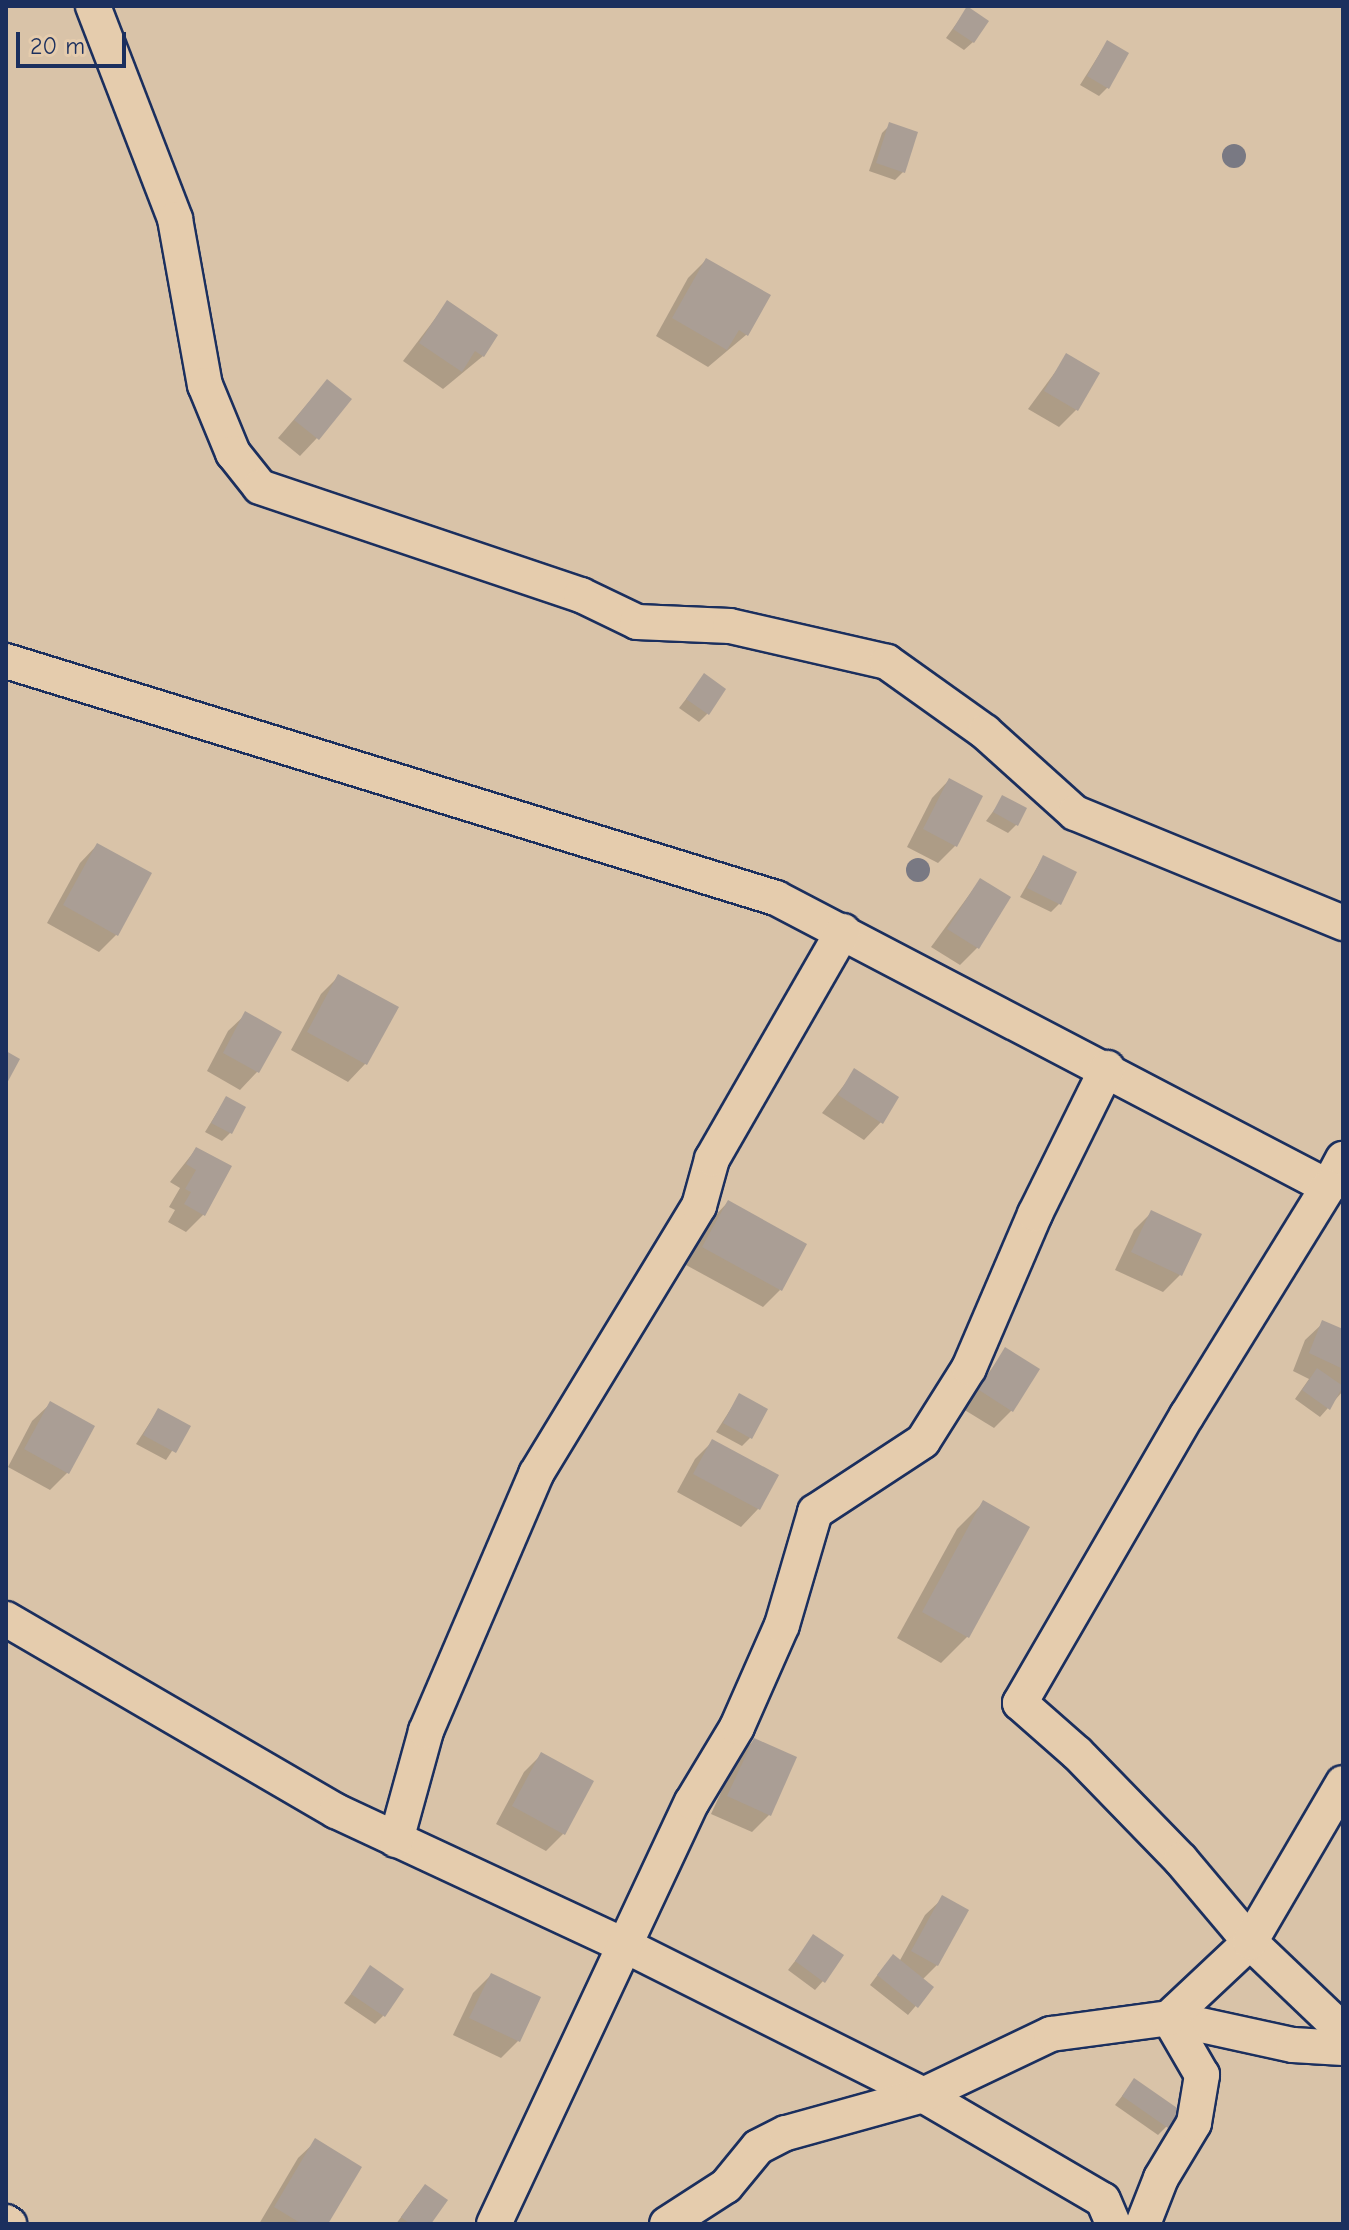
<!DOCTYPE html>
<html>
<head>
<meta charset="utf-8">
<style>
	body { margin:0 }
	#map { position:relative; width:1349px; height:2230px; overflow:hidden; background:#d9c3a8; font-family:"Comic Neue",sans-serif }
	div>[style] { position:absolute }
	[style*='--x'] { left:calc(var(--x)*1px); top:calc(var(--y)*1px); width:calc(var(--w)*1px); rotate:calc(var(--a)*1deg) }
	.shadow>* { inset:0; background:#0003 }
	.building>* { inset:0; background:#aa9e95 }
	.roads { filter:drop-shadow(2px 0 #1b2f5e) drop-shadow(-2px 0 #1b2f5e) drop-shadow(0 2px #1b2f5e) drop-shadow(0 -2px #1b2f5e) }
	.minor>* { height:34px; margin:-17px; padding:0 17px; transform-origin:17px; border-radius:17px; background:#e5ccad }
	.trees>* { width:24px; height:24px; margin:-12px; border-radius:50%; background:#797983 }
	span { translate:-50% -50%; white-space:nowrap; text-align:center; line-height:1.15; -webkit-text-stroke:8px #e5ccad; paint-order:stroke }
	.frame { position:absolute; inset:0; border:8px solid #1b2f5e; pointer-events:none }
	.scale { position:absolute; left:16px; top:32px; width:110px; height:36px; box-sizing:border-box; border:4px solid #1b2f5e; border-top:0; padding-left:10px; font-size:24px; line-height:28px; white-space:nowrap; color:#1b2f5e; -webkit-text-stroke:6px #e5ccad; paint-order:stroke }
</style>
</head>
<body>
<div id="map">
	<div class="shadow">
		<div style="clip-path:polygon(967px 9px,973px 42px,964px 50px,946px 38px)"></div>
		<div style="clip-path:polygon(1107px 42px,1107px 88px,1099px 96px,1080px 85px)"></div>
		<div style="clip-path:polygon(890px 125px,903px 172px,895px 180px,869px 171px,882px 133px)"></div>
		<div style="clip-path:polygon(706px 260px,768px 296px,746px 335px,708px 367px,656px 336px,688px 278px)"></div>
		<div style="clip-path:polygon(447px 303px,483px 356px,443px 389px,403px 361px)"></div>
		<div style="clip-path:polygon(1067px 356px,1076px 410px,1059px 427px,1028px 409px)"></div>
		<div style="clip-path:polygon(327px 381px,317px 438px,300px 456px,278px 438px)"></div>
		<div style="clip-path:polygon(704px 676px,707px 714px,699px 722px,679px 708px)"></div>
		<div style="clip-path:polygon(949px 780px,955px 846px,938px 863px,907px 847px,932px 798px)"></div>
		<div style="clip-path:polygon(1003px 798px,1017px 824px,1008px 833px,986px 821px)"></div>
		<div style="clip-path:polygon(97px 845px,116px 935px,99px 952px,47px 923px,80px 863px)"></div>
		<div style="clip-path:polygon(1043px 857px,1059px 904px,1051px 912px,1020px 897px)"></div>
		<div style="clip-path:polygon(980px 880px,977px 948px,960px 965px,931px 947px)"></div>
		<div style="clip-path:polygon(339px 976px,396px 1008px,365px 1064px,348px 1082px,291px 1050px,321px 994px)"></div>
		<div style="clip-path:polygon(246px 1014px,279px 1032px,257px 1072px,240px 1090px,207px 1071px,228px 1031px)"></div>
		<div style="clip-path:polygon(855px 1071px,881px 1122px,864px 1140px,822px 1113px)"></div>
		<div style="clip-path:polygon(226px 1098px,230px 1133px,222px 1141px,205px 1132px)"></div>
		<div style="clip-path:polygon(196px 1149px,203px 1215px,186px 1232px,168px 1222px,175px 1210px,169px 1207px,180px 1188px,170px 1182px)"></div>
		<div style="clip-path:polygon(728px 1202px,780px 1290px,763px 1307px,686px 1265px,711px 1220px)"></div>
		<div style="clip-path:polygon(1151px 1213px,1180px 1275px,1163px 1292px,1115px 1270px,1134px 1230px)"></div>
		<div style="clip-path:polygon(1323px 1323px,1343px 1332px,1343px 1391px,1320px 1417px,1295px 1399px,1309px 1379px,1293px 1371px,1305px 1340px)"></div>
		<div style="clip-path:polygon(1005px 1350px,1012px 1410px,994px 1428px,963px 1409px)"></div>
		<div style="clip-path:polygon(739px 1396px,750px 1438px,742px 1446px,716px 1432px)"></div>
		<div style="clip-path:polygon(50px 1404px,68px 1472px,50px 1490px,8px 1467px,32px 1421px)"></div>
		<div style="clip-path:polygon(158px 1410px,188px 1427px,166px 1460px,136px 1444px)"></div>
		<div style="clip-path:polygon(713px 1441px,776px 1476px,758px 1509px,741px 1527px,677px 1492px,695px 1459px)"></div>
		<div style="clip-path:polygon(983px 1503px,967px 1637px,941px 1663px,897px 1638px,957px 1529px)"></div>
		<div style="clip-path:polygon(754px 1740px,769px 1815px,752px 1832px,711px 1814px,737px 1758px)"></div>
		<div style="clip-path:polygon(541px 1755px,563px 1834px,546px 1851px,496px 1824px,524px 1772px)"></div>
		<div style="clip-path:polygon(943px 1898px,937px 1965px,922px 1980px,931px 1988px,908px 2015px,870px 1985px,885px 1965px,899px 1962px,925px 1915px)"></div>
		<div style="clip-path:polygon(814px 1937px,823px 1981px,815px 1990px,788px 1970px)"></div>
		<div style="clip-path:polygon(371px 1968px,383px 2016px,375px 2024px,344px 2003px)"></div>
		<div style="clip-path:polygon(491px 1975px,518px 2041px,501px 2058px,453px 2035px,473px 1993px)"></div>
		<div style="clip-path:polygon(1134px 2081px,1167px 2126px,1158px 2135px,1115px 2105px)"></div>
		<div style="clip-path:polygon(316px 2141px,325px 2224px,259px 2224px,298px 2158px)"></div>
		<div style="clip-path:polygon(425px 2187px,428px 2224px,396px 2224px,417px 2195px)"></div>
	</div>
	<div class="building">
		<div style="clip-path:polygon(967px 6px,989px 21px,974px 43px,953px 29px)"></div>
		<div style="clip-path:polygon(1107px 40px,1129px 53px,1109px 89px,1087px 76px)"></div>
		<div style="clip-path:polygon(889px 122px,918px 132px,905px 173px,876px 163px)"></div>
		<div style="clip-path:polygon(706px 258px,771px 295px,748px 336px,739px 330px,727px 350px,672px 318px)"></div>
		<div style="clip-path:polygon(447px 300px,498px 335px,484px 357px,475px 351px,462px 372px,419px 343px)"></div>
		<div style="clip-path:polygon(1066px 353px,1100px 373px,1078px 411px,1044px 391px)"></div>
		<div style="clip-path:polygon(327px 379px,352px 399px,319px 440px,294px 420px)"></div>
		<div style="clip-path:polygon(704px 673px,726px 689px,709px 715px,686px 699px)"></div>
		<div style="clip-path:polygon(949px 778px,983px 796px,957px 847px,923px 829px)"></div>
		<div style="clip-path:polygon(1002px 795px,1027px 808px,1018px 826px,993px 812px)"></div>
		<div style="clip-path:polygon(97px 843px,152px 873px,118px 936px,63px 905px)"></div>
		<div style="clip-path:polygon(1043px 855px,1077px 872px,1061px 905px,1027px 888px)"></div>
		<div style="clip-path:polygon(980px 878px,1011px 897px,979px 949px,947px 929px)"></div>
		<div style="clip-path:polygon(338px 974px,399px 1007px,367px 1065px,307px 1032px)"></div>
		<div style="clip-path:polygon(245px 1011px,282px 1032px,259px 1073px,223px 1053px)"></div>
		<div style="clip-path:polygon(6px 1051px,20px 1059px,6px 1085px)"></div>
		<div style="clip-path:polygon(854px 1068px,899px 1097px,883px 1124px,838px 1095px)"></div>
		<div style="clip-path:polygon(226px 1096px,246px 1107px,232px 1134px,211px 1123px)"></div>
		<div style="clip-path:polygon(196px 1147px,232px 1166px,205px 1216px,184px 1204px,191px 1192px,185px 1189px,196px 1170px,186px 1164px)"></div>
		<div style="clip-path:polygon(728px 1200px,807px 1244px,782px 1291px,702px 1247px)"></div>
		<div style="clip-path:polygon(1151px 1210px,1202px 1234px,1182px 1276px,1131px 1252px)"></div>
		<div style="clip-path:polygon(1322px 1320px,1343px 1329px,1343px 1369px,1309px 1353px)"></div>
		<div style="clip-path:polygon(1005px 1347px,1040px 1369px,1013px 1412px,979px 1390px)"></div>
		<div style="clip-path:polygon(1317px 1368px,1343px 1386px,1330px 1410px,1302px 1390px)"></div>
		<div style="clip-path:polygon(739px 1393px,768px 1409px,752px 1439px,723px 1423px)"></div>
		<div style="clip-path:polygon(50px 1401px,95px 1426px,69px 1474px,24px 1449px)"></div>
		<div style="clip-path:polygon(158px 1408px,191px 1426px,176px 1453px,143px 1435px)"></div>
		<div style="clip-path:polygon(712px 1439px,779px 1475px,760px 1510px,693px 1474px)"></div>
		<div style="clip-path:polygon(983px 1500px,1030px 1527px,969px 1638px,922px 1612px)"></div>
		<div style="clip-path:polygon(754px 1738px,797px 1757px,771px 1816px,727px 1796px)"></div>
		<div style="clip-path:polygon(541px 1752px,594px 1781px,565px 1835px,512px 1806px)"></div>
		<div style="clip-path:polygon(942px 1895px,969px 1910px,938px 1966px,911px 1951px)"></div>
		<div style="clip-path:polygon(813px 1934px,844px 1955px,825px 1983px,795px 1961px)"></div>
		<div style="clip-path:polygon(893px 1954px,934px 1987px,918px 2008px,877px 1975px)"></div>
		<div style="clip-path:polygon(370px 1965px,404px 1989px,385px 2017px,351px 1994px)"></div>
		<div style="clip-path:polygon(491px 1973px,541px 1997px,520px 2042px,469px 2018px)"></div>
		<div style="clip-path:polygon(1134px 2078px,1180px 2110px,1168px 2128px,1122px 2096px)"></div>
		<div style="clip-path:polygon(315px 2138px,362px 2167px,328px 2224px,302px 2224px,274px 2207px)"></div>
		<div style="clip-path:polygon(425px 2184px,448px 2200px,431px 2224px,410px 2224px,401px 2217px)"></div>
	</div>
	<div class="roads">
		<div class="minor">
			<div style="--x:93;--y:6;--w:228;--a:68.9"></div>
			<div style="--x:175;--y:219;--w:169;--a:79.8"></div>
			<div style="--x:205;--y:385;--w:74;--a:67.6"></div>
			<div style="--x:233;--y:453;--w:43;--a:51.5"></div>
			<div style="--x:260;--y:487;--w:339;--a:18.6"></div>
			<div style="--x:581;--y:595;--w:62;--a:25.7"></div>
			<div style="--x:637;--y:622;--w:93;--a:2.5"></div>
			<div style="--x:730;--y:626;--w:161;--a:12.9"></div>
			<div style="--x:887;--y:662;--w:120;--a:35.5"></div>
			<div style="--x:985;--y:732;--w:121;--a:42"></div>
			<div style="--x:1075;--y:813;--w:290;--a:22.3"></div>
			<div style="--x:6;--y:661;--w:806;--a:17.11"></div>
			<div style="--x:776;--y:898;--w:623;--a:27.63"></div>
			<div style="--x:1328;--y:1187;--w:32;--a:-62"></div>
			<div style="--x:1328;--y:1187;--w:268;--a:121.7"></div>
			<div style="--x:1187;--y:1415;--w:333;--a:120.1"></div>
			<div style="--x:1020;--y:1703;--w:76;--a:41.3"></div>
			<div style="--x:1077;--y:1753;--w:149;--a:45.8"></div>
			<div style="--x:1181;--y:1860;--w:107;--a:49.9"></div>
			<div style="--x:1250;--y:1942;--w:129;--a:43.7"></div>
			<div style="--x:6;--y:1619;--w:382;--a:30.2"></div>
			<div style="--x:336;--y:1811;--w:320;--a:25"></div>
			<div style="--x:626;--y:1946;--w:332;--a:26.6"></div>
			<div style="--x:923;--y:2095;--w:208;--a:30.3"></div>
			<div style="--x:1103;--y:2200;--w:26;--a:67"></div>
			<div style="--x:396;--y:1840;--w:113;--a:-74.6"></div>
			<div style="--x:426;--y:1731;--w:280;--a:-66.8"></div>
			<div style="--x:536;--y:1474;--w:314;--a:-58.7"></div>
			<div style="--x:699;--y:1206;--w:49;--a:-74.5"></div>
			<div style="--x:712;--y:1159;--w:263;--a:-60.1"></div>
			<div style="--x:6;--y:2222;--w:4;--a:34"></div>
			<div style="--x:494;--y:2224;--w:466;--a:-64.9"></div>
			<div style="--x:692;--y:1802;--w:87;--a:-59"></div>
			<div style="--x:737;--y:1727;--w:111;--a:-66.2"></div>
			<div style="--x:782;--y:1625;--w:118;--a:-73.7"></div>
			<div style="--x:815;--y:1512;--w:129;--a:-33.3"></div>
			<div style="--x:923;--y:1441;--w:86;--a:-57.8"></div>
			<div style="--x:969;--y:1368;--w:168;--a:-66.8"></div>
			<div style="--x:1035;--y:1214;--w:163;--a:-63.7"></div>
			<div style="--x:667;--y:2224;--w:70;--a:-32.8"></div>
			<div style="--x:726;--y:2186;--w:50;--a:-50.6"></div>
			<div style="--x:758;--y:2147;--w:31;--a:-27"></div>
			<div style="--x:786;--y:2133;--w:142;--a:-15.5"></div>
			<div style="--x:923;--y:2095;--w:142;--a:-25.5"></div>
			<div style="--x:1051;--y:2034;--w:119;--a:-7.7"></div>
			<div style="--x:1169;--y:2018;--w:127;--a:12.3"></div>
			<div style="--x:1293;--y:2045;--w:50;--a:3.4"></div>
			<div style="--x:1143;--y:2224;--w:49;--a:-68.6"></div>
			<div style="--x:1161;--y:2178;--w:64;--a:-59"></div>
			<div style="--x:1194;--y:2123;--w:49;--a:-80.5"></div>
			<div style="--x:1202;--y:2075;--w:66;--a:-120.1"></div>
			<div style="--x:1169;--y:2018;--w:111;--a:-43.2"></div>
			<div style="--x:1250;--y:1942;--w:184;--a:-59.7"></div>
		</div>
	</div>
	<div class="trees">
		<div style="left:1234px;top:156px"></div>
		<div style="left:918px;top:870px"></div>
	</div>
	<div class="frame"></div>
	<div class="scale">20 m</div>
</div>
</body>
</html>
